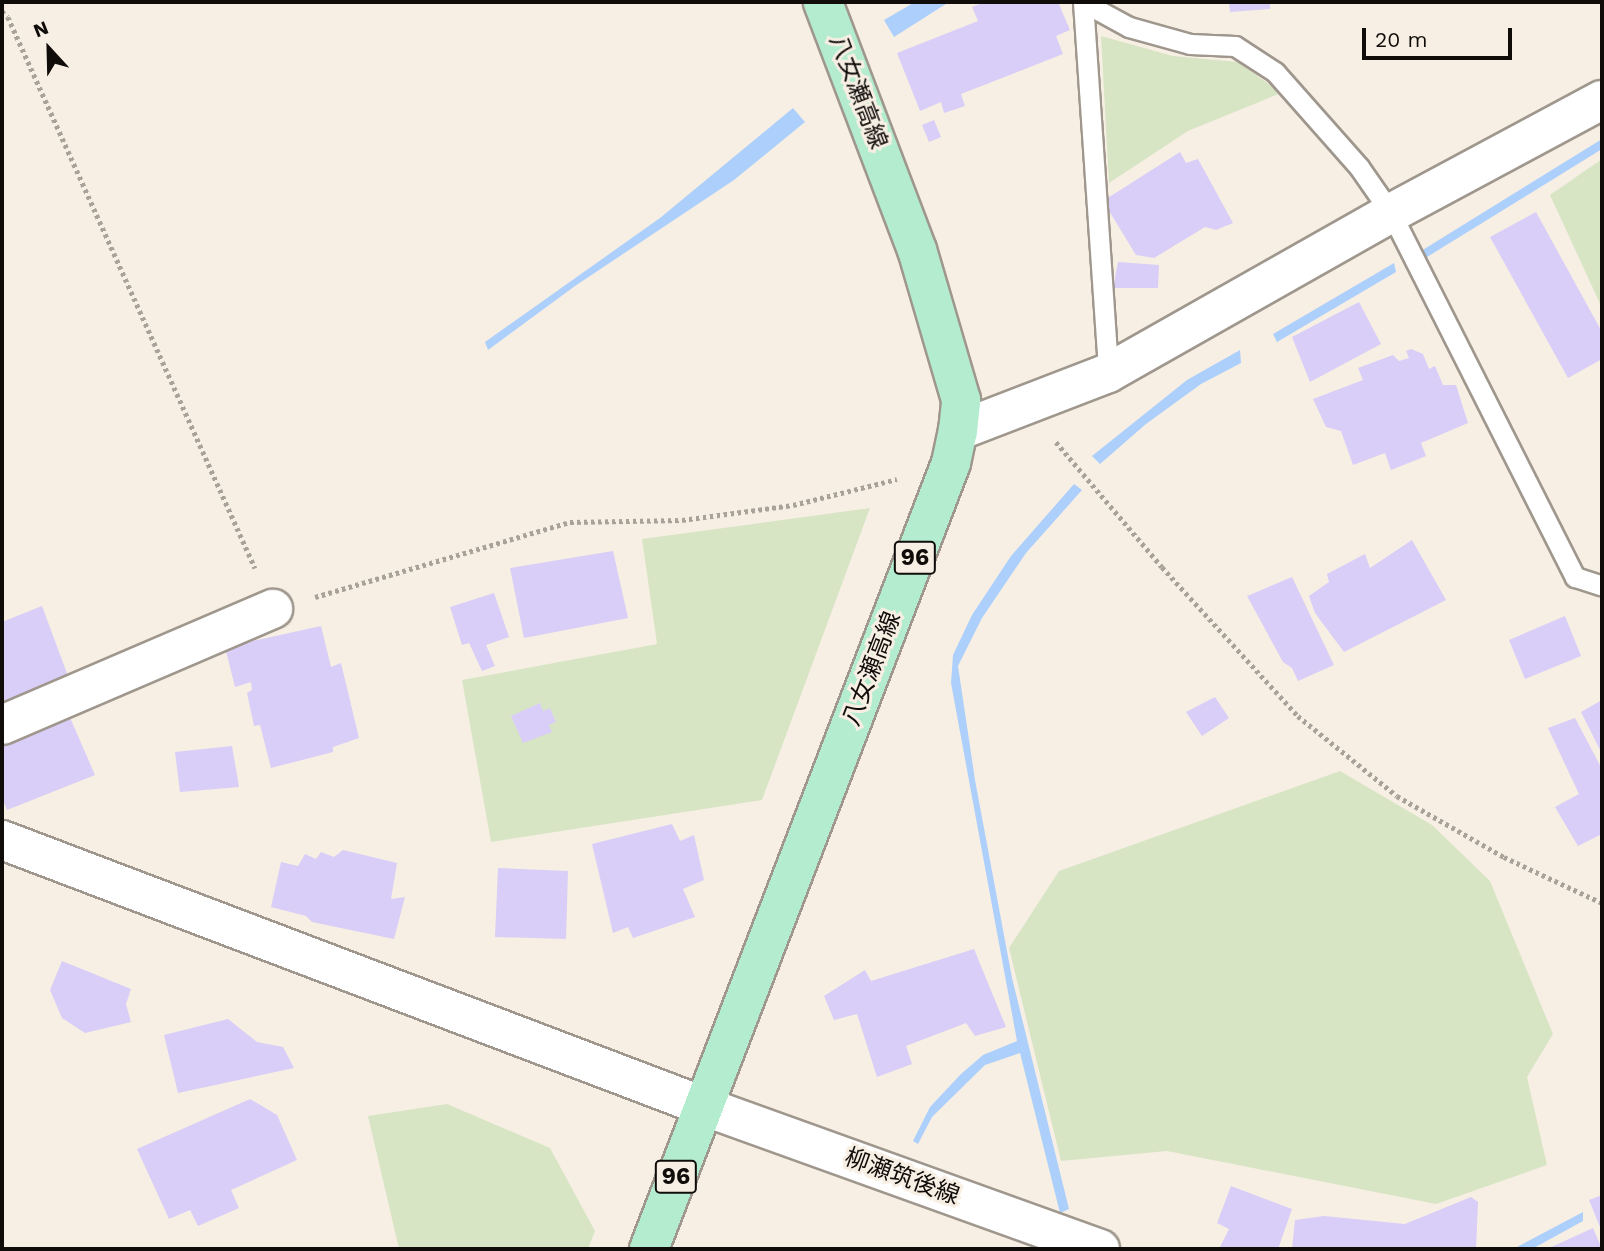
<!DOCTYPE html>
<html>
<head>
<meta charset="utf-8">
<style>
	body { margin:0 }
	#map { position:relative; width:1604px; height:1251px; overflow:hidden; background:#f7efe4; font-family:"Work Sans","Noto Sans JP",sans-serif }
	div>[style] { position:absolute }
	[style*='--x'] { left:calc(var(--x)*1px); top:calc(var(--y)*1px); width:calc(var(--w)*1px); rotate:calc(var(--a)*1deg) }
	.green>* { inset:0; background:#d8e5c5 }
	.water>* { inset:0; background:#adcffb }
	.building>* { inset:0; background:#d8cef7 }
	.path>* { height:4.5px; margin-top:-2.25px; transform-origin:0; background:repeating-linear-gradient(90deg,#a8a29a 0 3.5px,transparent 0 7px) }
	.roads { filter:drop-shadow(2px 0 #9f978d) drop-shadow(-2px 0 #9f978d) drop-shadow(0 2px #9f978d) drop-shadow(0 -2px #9f978d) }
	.lane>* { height:19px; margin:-9.5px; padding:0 9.5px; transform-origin:9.5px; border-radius:9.5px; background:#fff }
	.street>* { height:38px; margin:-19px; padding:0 19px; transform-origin:19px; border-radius:19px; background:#fff }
	.secondary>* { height:38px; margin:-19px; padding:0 19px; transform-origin:19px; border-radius:19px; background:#fff }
	.primary>* { height:38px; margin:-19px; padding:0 19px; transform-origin:19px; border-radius:19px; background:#b3ecce }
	span { translate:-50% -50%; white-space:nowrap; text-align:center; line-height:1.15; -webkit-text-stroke:6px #f7efe4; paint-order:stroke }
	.shield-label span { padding:2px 5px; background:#f7efe4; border:2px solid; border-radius:5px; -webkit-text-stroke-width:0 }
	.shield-label { font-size:23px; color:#0f0c09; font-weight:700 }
	.street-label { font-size:24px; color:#0f0c09 }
	.frame { position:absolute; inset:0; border:4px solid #0f0c09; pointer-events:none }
	.north { position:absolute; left:14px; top:14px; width:70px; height:70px; -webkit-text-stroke:5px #f7efe4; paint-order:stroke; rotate:338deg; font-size:19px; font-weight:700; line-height:28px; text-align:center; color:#0f0c09 }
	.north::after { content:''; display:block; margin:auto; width:24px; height:32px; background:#0f0c09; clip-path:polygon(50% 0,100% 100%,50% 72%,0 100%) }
	.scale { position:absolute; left:1362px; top:28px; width:150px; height:32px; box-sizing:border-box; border:4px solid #0f0c09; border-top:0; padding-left:9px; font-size:21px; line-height:24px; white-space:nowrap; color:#0f0c09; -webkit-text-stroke:5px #f7efe4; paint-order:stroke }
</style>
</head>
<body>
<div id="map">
	<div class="green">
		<div style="clip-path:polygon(1101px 36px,1173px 56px,1238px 62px,1281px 93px,1188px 131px,1109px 183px)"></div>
		<div style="clip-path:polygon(1602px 159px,1602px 308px,1550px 195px)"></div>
		<div style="clip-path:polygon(870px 508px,762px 800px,491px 842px,462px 680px,657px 644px,642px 539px)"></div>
		<div style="clip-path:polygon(1340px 771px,1432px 825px,1490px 881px,1553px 1034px,1527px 1077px,1547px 1165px,1436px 1204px,1167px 1151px,1061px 1161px,1009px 948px,1059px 871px)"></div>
		<div style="clip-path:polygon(447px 1104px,550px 1148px,595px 1231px,588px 1249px,399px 1249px,368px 1116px)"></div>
	</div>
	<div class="water">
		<div style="clip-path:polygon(915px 2px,949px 2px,894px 37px,884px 20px)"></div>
		<div style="clip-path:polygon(793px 108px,805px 122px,734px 180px,575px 286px,488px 350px,485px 342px,660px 218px)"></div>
		<div style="clip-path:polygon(1602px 139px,1602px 149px,1427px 257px,1421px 251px)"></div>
		<div style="clip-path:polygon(1394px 263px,1396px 272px,1277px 342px,1273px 334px)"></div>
		<div style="clip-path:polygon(1240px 350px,1241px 363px,1201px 384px,1146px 424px,1100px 464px,1092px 456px,1187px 380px)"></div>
		<div style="clip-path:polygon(1074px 484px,1082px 490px,1026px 553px,982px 618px,958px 666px,975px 780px,1012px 978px,1069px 1209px,1060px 1213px,1020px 1053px,985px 1065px,932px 1117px,918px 1144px,913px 1141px,930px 1107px,961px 1074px,983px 1055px,1017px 1041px,951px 683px,953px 655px,972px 615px,1011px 556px)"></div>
		<div style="clip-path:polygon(1583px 1212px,1583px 1221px,1532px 1249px,1513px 1249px)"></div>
	</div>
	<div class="building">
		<div style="clip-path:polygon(985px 2px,1058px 2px,1070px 30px,1056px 36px,1063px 54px,961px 94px,965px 106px,944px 113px,941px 102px,920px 111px,897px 53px,978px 21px,972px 7px)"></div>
		<div style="clip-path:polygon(1229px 2px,1270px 2px,1270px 9px,1230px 12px)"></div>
		<div style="clip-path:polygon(934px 120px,941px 137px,929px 142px,922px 125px)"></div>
		<div style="clip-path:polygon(1180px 152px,1186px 163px,1198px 159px,1233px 223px,1216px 230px,1205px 227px,1154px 258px,1136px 255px,1103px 201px)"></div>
		<div style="clip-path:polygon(1536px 212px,1602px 332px,1602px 359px,1568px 378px,1490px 237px)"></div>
		<div style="clip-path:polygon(1118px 262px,1159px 265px,1158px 288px,1113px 288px)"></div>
		<div style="clip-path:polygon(1359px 302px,1381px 344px,1310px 382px,1292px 337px)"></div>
		<div style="clip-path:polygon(1411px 349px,1423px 354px,1429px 369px,1435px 366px,1443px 385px,1456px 385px,1468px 423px,1421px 443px,1426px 456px,1391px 470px,1385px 453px,1353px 465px,1341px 431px,1326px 427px,1313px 399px,1363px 380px,1358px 368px,1393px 355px,1399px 361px,1409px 358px,1406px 351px)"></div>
		<div style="clip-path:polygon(1412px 540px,1446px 600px,1344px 652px,1315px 613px,1309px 596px,1329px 582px,1327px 574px,1365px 554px,1370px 568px)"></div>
		<div style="clip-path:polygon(613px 551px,628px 618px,524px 638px,510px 568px)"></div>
		<div style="clip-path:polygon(1292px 577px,1334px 665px,1298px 681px,1292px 668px,1283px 662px,1247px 596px)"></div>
		<div style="clip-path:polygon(494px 593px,509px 637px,486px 645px,495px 666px,482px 671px,469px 643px,462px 645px,450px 607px)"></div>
		<div style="clip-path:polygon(42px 606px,68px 676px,2px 702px,2px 622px)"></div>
		<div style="clip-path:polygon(1565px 616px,1581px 656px,1525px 679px,1509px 640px)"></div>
		<div style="clip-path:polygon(321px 626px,331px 667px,341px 663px,359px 738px,333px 747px,333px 752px,271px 768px,260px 725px,254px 726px,247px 693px,252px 690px,251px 682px,235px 687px,225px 647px)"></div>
		<div style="clip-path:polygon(1215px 697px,1229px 718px,1202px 736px,1186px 712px)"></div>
		<div style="clip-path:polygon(1602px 700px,1602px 754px,1581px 712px)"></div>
		<div style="clip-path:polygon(540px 703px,543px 711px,550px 708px,556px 722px,549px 725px,552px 732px,523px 743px,511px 716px)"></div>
		<div style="clip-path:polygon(68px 713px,95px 775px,7px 810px,2px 798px,2px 740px)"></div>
		<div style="clip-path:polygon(1575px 718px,1602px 769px,1602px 834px,1578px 846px,1555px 807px,1579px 794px,1548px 728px)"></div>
		<div style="clip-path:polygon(232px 746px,239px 787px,180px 792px,175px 752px)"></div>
		<div style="clip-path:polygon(672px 824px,680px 841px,694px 835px,704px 880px,683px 889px,695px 917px,633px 938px,628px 927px,613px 933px,592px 844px)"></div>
		<div style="clip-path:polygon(343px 850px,397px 863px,391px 899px,405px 897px,394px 939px,312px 922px,306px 916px,271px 907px,281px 862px,298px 866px,305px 854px,316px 859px,321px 852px,334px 857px)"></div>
		<div style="clip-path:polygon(498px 868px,568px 871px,566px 939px,495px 937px)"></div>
		<div style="clip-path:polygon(974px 949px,1006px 1027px,975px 1036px,966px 1023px,906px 1046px,912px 1064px,877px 1077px,857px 1014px,834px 1020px,824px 996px,865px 970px,871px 981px)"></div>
		<div style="clip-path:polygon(62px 961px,131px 989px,126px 1004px,131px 1022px,85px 1033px,62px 1018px,50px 990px)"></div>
		<div style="clip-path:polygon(228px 1019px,257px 1042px,283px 1047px,294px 1068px,178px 1093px,164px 1035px)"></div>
		<div style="clip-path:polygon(250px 1099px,277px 1115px,297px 1160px,231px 1190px,239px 1208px,198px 1226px,190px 1210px,169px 1219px,137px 1149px)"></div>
		<div style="clip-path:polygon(1231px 1186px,1292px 1209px,1278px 1249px,1219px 1249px,1229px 1229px,1217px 1223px)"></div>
		<div style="clip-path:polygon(1602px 1195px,1602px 1232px,1589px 1200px)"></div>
		<div style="clip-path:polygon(1471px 1197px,1478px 1202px,1476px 1249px,1292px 1249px,1295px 1220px,1324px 1216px,1405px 1224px)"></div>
		<div style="clip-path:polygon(1593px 1228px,1602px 1249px,1547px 1249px)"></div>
	</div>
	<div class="path">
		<div style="--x:2;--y:11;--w:8;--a:45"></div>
		<div style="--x:8;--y:17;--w:604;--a:65.85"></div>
		<div style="--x:1056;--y:442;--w:164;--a:49.7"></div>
		<div style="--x:1162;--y:567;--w:202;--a:47.6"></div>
		<div style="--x:1298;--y:716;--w:127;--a:38.9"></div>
		<div style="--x:1397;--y:796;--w:123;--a:29.7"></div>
		<div style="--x:1504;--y:857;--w:108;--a:25.1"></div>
		<div style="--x:315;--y:597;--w:266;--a:-16.4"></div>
		<div style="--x:570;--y:522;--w:112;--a:-1"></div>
		<div style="--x:682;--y:520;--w:112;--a:-7.7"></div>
		<div style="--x:793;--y:505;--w:107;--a:-14"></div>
	</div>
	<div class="roads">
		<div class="lane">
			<div style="--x:1083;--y:2;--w:52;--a:28.5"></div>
			<div style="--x:1129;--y:27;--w:63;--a:15.6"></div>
			<div style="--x:1190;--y:44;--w:45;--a:2.5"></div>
			<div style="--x:1235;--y:46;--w:48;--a:33"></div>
			<div style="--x:1275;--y:72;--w:127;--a:48.5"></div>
			<div style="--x:1359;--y:167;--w:56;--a:55.2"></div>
			<div style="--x:1391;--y:213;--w:408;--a:63.2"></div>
			<div style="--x:1575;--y:577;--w:28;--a:18"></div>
			<div style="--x:1083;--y:2;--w:372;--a:86.1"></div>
		</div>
		<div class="street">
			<div style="--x:2;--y:725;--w:295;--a:-23.2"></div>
			<div style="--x:2;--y:840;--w:750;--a:20.78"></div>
		</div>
		<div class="secondary">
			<div style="--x:958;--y:431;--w:161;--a:-21.1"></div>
			<div style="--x:1108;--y:373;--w:325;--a:-29.5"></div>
			<div style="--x:1391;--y:213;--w:239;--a:-28.2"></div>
			<div style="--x:703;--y:1106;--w:422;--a:19.8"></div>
		</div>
		<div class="primary">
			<div style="--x:649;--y:1249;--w:842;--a:-68.98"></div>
			<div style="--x:951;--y:463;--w:33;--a:-78"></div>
			<div style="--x:958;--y:431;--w:31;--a:-84"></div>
			<div style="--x:961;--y:400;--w:156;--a:-106.3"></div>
			<div style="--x:917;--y:250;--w:265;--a:-110.8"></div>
		</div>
	</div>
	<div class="shield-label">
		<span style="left:915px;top:558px">96</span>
		<span style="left:676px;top:1177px">96</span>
	</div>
	<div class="street-label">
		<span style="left:858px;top:92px;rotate:69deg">八女瀬高線</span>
		<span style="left:872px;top:669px;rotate:-69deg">八女瀬高線</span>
		<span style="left:902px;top:1177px;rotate:20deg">柳瀬筑後線</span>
	</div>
	<div class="frame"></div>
	<div class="north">N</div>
	<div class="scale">20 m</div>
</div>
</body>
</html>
